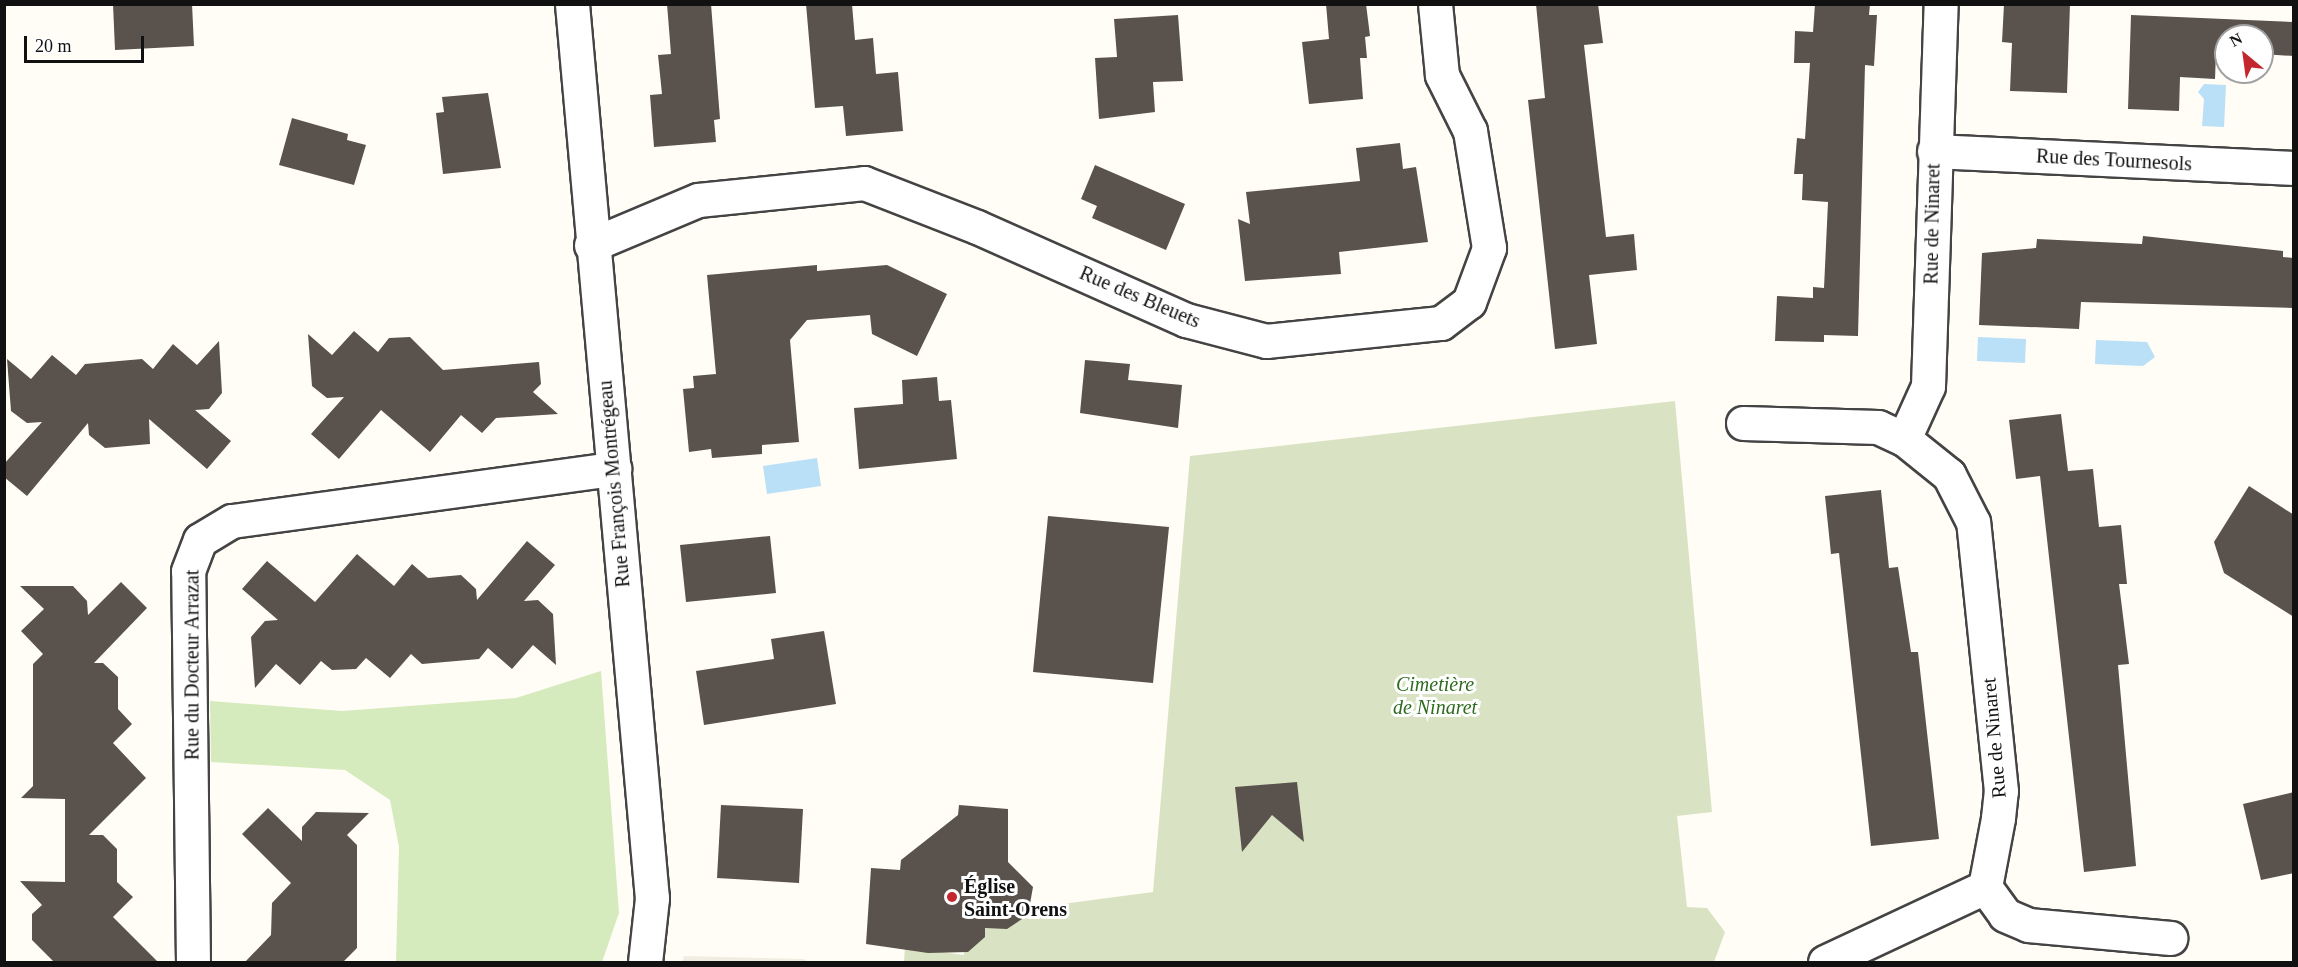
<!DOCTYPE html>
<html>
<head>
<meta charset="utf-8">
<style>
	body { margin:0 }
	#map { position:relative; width:2298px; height:967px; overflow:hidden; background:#fffdf5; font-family:Georgia,serif }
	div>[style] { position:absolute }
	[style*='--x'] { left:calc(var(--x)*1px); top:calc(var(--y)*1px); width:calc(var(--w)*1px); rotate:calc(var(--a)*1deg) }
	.green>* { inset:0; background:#d5ebbd }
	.cemetery>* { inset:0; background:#d9e3c4 }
	.plaza>* { inset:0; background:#f1ede2 }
	.water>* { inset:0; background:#b9e0f7 }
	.building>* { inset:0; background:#5a524d }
	.roads { filter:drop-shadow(2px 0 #444) drop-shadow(-2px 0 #444) drop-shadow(0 2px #444) drop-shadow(0 -2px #444) }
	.minor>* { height:33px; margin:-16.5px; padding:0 16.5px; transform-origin:16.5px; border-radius:16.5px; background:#fff }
	.dots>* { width:16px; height:16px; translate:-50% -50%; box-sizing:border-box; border:3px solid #fff; border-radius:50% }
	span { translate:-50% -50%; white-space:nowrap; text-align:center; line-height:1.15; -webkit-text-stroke:6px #fff; paint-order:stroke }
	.street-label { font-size:20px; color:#111 }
	.park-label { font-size:20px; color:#2f6b1f; font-style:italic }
	.poi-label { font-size:20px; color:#111; font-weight:700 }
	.left { translate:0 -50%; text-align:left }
	.frame { position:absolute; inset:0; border:6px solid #111; pointer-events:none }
	.north { position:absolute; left:2214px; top:24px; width:60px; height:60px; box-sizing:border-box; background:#fff; border:2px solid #a0a0a0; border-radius:50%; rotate:331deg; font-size:16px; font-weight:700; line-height:24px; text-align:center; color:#111 }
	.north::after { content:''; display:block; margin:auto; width:21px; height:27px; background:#c4262e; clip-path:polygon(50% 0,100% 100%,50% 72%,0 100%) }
	.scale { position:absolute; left:24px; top:36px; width:120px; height:27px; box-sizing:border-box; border:3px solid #111; border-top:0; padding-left:8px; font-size:18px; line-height:21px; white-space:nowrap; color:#111; -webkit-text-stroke:4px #fff; paint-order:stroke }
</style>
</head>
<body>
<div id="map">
	<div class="green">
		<div style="clip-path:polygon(601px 671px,619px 913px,602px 962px,396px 962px,399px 847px,390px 800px,345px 770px,211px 762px,210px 701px,342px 711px,516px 698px)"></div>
	</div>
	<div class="cemetery">
		<div style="clip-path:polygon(1675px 401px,1712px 812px,1677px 816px,1687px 907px,1707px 908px,1725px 932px,1714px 962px,904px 962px,905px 947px,964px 955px,964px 927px,1010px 925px,1032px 908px,1153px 892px,1190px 456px)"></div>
	</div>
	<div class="plaza">
		<div style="clip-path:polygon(684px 956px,804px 959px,808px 962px,682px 962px)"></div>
	</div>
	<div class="water">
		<div style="clip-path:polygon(2204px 84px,2226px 85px,2224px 127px,2202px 126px,2204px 99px,2198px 92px)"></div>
		<div style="clip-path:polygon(1978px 337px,2026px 339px,2025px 363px,1977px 361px)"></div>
		<div style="clip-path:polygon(2096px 340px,2147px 342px,2155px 357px,2143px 366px,2095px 364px)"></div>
		<div style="clip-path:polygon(817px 458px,821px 486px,767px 494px,763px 466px)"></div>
	</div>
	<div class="building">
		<div style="clip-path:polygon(113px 4px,192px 4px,194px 46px,115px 50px)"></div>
		<div style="clip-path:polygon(667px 4px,711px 4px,720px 119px,714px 120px,716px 142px,654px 147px,650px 95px,662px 94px,658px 55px,671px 54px)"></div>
		<div style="clip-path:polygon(806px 4px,852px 4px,855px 40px,873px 38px,876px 74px,898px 72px,903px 131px,846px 136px,843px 106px,815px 108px)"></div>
		<div style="clip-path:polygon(1326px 4px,1366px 4px,1370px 36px,1365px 37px,1367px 58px,1360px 58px,1363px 99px,1309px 104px,1302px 42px,1329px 39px)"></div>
		<div style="clip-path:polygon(1536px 4px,1598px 4px,1603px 43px,1584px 45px,1606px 237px,1634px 234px,1637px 270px,1589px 275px,1597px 344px,1555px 349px,1528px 100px,1545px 98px)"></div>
		<div style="clip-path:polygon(1815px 4px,1870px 4px,1869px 15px,1877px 15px,1874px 66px,1865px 65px,1858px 336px,1824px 335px,1824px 342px,1775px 341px,1777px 296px,1813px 298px,1813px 287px,1824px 288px,1828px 202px,1802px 200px,1803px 174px,1794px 174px,1797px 138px,1805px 139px,1810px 63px,1794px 63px,1795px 31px,1813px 32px)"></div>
		<div style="clip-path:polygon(2004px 4px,2070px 4px,2067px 93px,2010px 91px,2012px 43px,2002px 42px)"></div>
		<div style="clip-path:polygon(1178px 15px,1183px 81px,1153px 82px,1155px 112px,1099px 119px,1095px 58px,1117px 57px,1114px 19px)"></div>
		<div style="clip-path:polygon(2131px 15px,2294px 22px,2294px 56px,2262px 54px,2262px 36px,2226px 36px,2226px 53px,2216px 52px,2215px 79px,2180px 77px,2179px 111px,2128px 109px)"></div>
		<div style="clip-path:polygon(488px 93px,501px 168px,443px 174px,436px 113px,444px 112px,442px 97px)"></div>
		<div style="clip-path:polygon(292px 118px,348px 134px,347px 140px,366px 145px,354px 185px,279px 165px)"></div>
		<div style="clip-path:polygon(1400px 143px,1403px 169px,1416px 167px,1428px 242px,1339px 252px,1341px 274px,1245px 281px,1238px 219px,1250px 224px,1246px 192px,1360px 181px,1356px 148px)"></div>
		<div style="clip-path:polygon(1095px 165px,1185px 204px,1166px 250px,1092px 218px,1097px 206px,1081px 199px)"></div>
		<div style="clip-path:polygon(2143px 236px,2283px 251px,2283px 257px,2294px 258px,2294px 308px,2081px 302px,2079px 329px,1979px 325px,1982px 253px,2036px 248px,2037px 239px,2142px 244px)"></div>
		<div style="clip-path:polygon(817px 265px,817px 271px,887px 265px,947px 294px,917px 356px,872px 334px,870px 315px,807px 320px,790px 340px,799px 442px,762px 445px,762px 454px,712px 458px,711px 449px,689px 452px,683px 389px,694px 388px,693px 376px,716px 374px,707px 275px)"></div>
		<div style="clip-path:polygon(354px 331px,378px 352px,389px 338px,410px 337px,443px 370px,539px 362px,541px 384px,533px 392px,558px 414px,496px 418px,482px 433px,461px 415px,430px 452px,381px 410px,339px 459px,311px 434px,344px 397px,327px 398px,312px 386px,308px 334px,332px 355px)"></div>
		<div style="clip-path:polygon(219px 341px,222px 393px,209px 409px,195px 410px,231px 441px,207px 469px,149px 419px,150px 444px,105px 448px,89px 435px,88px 423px,27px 496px,4px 477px,4px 464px,42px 422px,27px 423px,11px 411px,7px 359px,31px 379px,52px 355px,76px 375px,85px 364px,142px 359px,153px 369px,173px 344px,197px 365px)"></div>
		<div style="clip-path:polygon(1085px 360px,1130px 364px,1128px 380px,1182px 385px,1178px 428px,1080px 413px)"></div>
		<div style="clip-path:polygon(937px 377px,939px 401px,951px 400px,957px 459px,859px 469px,854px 408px,903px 404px,902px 380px)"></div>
		<div style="clip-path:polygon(2061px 414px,2068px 471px,2093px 469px,2099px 527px,2121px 525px,2127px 584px,2119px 584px,2129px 664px,2118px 665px,2136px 866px,2084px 872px,2040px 476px,2016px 479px,2009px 420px)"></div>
		<div style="clip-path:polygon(2249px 486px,2294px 515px,2294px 617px,2224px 573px,2214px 542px)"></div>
		<div style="clip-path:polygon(1881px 490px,1889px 568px,1898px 567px,1911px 652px,1918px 652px,1939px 839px,1871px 846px,1839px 553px,1831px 554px,1825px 496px)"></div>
		<div style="clip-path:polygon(1048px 516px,1169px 527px,1153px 683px,1033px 672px)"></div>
		<div style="clip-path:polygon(770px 536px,776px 593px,686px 602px,680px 545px)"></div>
		<div style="clip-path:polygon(527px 541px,555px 565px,524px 601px,538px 600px,553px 614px,556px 665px,533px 645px,512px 669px,488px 648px,479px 659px,422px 664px,411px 654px,390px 678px,366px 658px,356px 669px,332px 670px,321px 661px,300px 685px,276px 664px,255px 688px,251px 637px,265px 621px,278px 620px,242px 589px,267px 561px,315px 602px,357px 554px,394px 586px,412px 564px,428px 578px,461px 575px,476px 589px,477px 600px)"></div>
		<div style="clip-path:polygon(121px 582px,147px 608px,94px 663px,103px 663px,118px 677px,118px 709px,132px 724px,113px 743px,146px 778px,89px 835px,103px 835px,117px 849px,117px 882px,133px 897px,113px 917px,159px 963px,55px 963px,32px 940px,32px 914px,42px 905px,20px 881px,65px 882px,65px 799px,21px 798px,33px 786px,33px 664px,43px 654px,21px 631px,44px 609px,20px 586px,73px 586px,87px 601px,88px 615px)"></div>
		<div style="clip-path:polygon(824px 631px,836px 704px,704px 725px,696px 671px,774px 659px,771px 639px)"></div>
		<div style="clip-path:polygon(1297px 782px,1304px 842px,1272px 815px,1242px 852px,1235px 787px)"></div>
		<div style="clip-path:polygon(2294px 792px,2294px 873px,2261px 880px,2243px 804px)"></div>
		<div style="clip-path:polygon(721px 805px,803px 809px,799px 883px,717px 878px)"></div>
		<div style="clip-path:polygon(959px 805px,1008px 809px,1008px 862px,1033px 887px,1028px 915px,1007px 929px,985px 928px,985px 937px,968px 952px,928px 953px,866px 944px,871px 868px,900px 870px,901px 860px,958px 815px)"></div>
		<div style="clip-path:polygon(268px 808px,302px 841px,302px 827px,316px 812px,369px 813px,347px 835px,357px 845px,357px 948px,342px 963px,244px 963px,271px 935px,272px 903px,291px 883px,242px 834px)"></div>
	</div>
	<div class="roads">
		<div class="minor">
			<div style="--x:572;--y:4;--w:898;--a:84.89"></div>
			<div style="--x:652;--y:898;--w:64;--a:96.2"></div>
			<div style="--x:1934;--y:151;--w:360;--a:2.7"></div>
			<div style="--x:591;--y:245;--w:116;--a:-22.8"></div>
			<div style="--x:698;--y:200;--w:167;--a:-5.8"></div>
			<div style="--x:864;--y:183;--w:121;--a:21.3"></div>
			<div style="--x:977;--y:227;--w:229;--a:24"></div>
			<div style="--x:1186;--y:320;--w:83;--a:14.7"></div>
			<div style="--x:1266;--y:341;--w:176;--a:-5.9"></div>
			<div style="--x:1441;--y:323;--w:35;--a:-37"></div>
			<div style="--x:1469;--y:302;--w:58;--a:-69.7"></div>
			<div style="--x:1489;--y:248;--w:119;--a:-99.2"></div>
			<div style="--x:1470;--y:131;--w:63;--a:-116.6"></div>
			<div style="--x:1442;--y:75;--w:71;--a:-95.6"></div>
			<div style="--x:1743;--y:423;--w:135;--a:1.7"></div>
			<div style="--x:1878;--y:427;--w:29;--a:25"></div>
			<div style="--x:1985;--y:887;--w:34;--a:54"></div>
			<div style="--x:2005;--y:915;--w:25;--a:23"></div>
			<div style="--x:2028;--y:925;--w:143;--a:5.2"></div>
			<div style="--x:193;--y:962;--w:391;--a:-90.7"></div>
			<div style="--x:188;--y:571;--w:33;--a:-69"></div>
			<div style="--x:200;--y:540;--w:37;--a:-31"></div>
			<div style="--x:232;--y:521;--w:386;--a:-7.8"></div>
			<div style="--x:1825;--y:962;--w:177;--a:-25.1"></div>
			<div style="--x:1985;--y:887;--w:70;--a:-79.3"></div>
			<div style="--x:1998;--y:818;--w:27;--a:-84"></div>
			<div style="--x:2001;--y:791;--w:270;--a:-95.9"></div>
			<div style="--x:1973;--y:522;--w:53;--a:-117.1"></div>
			<div style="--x:1949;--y:475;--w:58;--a:-141.3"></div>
			<div style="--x:1904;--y:439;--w:58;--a:-65.6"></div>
			<div style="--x:1928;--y:386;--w:382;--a:-88.1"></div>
		</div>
	</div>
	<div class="dots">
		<div style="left:952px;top:897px;background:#c4262e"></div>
	</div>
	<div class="street-label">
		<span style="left:2114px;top:160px;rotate:3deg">Rue des Tournesols</span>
		<span style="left:1932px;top:224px;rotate:-89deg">Rue de Ninaret</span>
		<span style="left:1140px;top:297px;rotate:23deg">Rue des Bleuets</span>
		<span style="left:614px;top:484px;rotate:-95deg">Rue François Montrégeau</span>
		<span style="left:192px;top:665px;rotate:-90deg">Rue du Docteur Arrazat</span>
		<span style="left:1994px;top:738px;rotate:-95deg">Rue de Ninaret</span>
	</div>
	<div class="park-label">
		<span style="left:1435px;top:696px">Cimetière<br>de Ninaret</span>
	</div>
	<div class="poi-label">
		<span class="left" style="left:964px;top:898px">Église<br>Saint-Orens</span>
	</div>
	<div class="frame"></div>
	<div class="north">N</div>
	<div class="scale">20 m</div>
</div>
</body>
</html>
